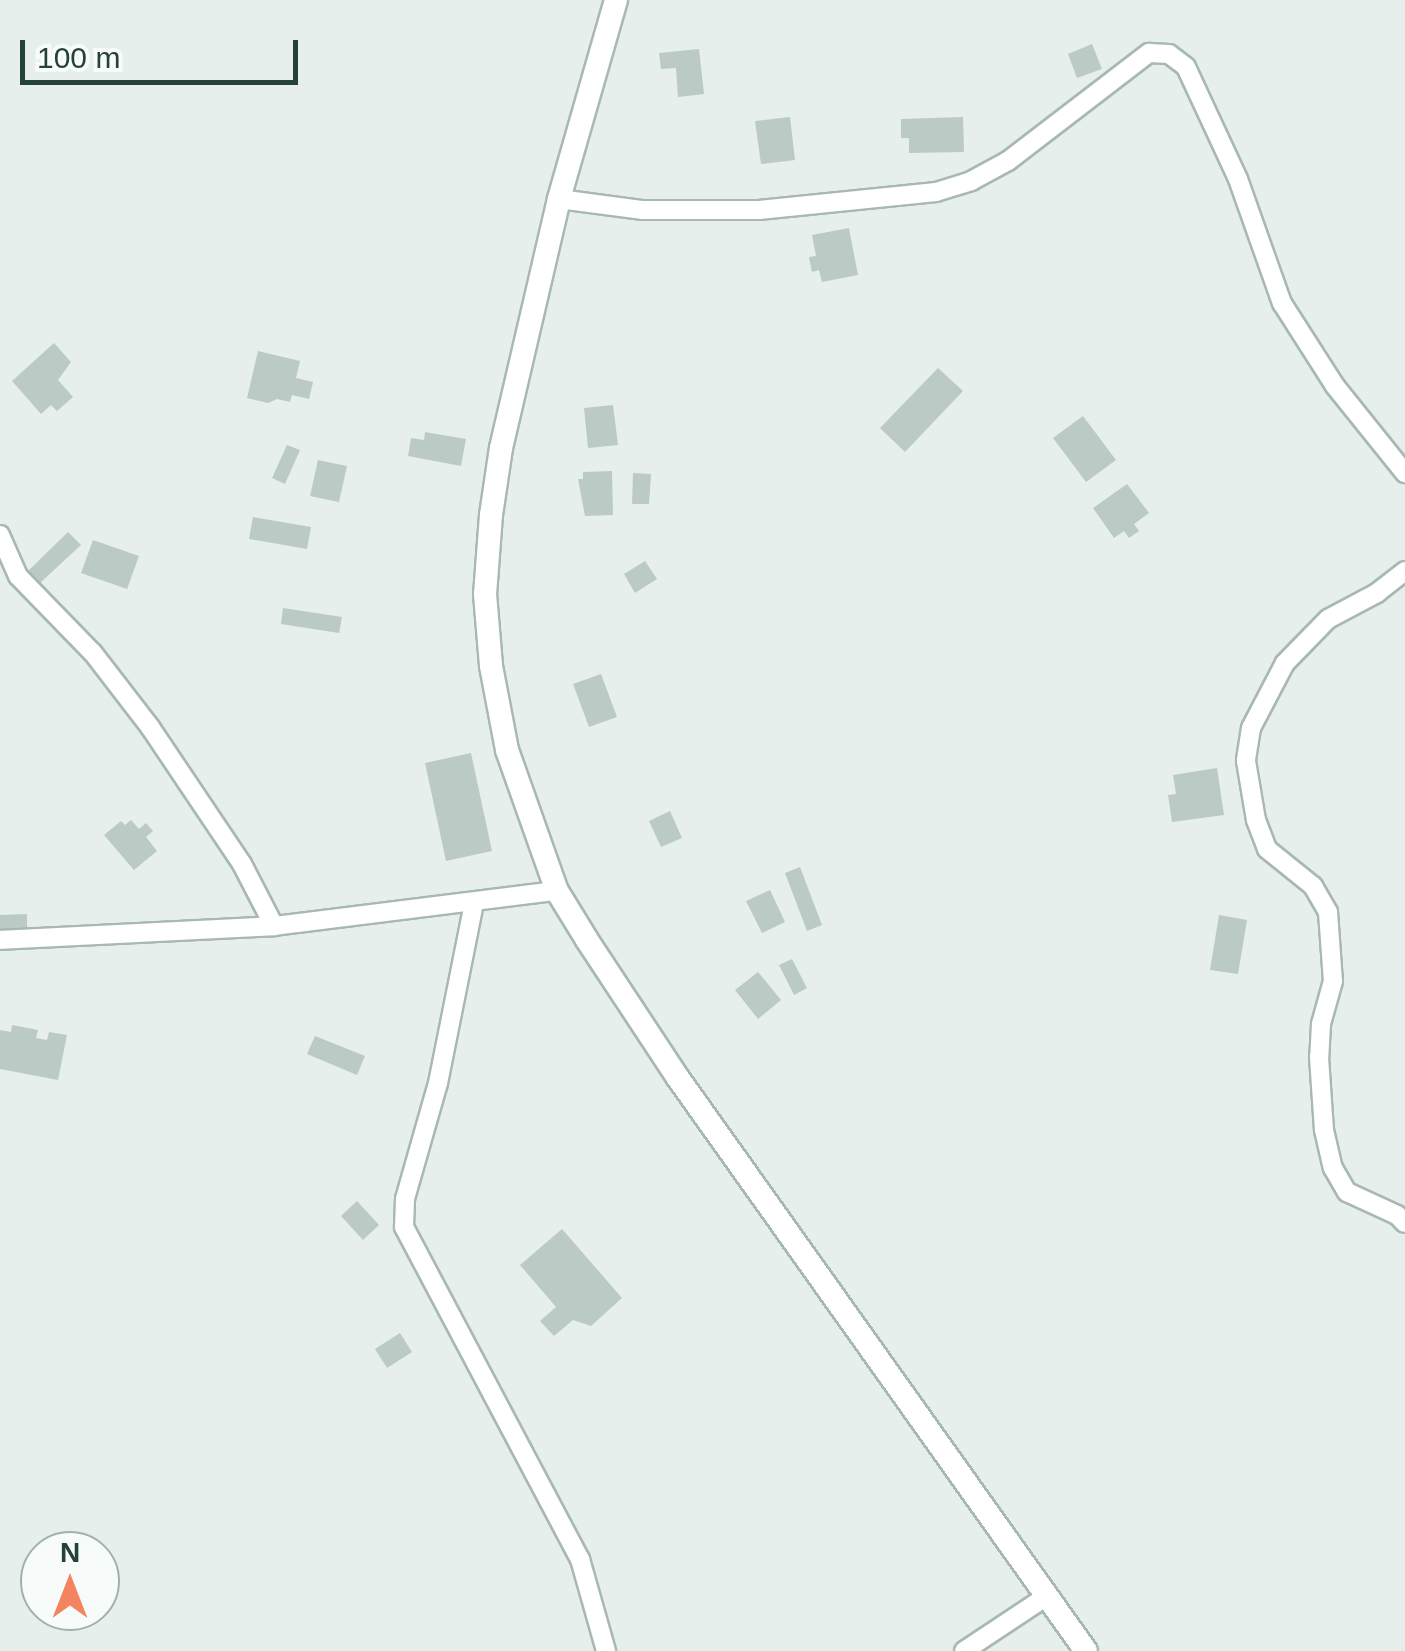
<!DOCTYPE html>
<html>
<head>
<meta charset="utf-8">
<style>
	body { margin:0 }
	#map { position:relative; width:1405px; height:1651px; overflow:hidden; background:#e6efeb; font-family:Helvetica,sans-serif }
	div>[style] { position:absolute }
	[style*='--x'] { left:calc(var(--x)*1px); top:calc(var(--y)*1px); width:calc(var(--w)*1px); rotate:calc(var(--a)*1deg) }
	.building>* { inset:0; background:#bbcac4 }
	.roads { filter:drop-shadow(2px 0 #a8b8b2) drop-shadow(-2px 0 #a8b8b2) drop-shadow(0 2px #a8b8b2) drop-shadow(0 -2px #a8b8b2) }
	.street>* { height:18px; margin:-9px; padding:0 9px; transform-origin:9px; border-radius:9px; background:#fff }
	.secondary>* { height:22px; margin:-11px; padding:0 11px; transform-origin:11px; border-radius:11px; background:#fff }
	span { translate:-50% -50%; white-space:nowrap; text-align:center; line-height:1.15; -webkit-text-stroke:9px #f7fbf9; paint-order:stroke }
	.north { position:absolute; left:20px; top:1531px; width:100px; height:100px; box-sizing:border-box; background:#f7fbf9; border:2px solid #a3b1ad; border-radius:50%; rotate:0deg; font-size:28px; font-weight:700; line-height:40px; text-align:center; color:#24423a }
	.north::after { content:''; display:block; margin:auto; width:35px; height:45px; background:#f4845f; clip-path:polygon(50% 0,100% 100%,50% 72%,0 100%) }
	.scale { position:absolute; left:20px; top:40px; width:278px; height:45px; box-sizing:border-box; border:5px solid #24423a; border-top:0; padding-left:12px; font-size:30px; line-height:35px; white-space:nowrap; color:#24423a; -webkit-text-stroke:8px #f7fbf9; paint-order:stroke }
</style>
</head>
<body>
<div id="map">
	<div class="building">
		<div style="clip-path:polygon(1092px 44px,1102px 69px,1077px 78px,1068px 54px)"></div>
		<div style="clip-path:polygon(699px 49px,704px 94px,678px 97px,676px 68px,661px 69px,659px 53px)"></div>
		<div style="clip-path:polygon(790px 117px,795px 160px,761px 164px,755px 121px)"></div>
		<div style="clip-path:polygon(963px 117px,964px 152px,909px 153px,909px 138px,901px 138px,901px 119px)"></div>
		<div style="clip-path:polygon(849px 228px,858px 275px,822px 282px,819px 270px,812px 272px,809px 257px,816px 256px,812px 235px)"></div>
		<div style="clip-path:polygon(54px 343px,71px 362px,58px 380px,73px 397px,57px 411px,51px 405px,41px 414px,12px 381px)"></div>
		<div style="clip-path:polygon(258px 351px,300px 361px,296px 378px,313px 382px,309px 399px,292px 395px,290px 402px,277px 399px,268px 403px,247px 398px)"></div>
		<div style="clip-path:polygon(938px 368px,963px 391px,905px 452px,880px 428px)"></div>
		<div style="clip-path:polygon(613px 405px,618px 445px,588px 448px,584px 408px)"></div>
		<div style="clip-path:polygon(1083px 416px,1116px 460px,1086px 482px,1053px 438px)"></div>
		<div style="clip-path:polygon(425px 432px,466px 439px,461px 466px,408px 456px,411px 438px,424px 440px)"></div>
		<div style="clip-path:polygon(287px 445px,300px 450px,285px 484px,272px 478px)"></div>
		<div style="clip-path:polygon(318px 460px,347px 466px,339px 502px,310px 496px)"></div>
		<div style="clip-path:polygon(612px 471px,613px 515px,585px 516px,578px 479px,583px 479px,583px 472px)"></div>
		<div style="clip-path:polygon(633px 473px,651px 474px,649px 504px,632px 504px)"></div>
		<div style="clip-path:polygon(1127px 484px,1149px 513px,1134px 524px,1139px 531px,1129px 538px,1124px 531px,1114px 538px,1093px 508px)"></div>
		<div style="clip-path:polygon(253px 517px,311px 527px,307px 549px,249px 539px)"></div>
		<div style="clip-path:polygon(68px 532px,81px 545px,40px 583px,28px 571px)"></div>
		<div style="clip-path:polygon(93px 540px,139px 556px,127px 589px,81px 573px)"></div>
		<div style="clip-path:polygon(645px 561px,657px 579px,635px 593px,624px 574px)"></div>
		<div style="clip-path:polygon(283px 608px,342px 617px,339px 633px,281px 624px)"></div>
		<div style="clip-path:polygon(601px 674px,617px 717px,589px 727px,573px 684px)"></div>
		<div style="clip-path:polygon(471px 753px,492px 851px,446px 861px,425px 763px)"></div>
		<div style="clip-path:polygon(1217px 768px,1224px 815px,1172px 822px,1168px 795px,1176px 794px,1173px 775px)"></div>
		<div style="clip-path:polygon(670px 811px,682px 838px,661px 847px,649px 821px)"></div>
		<div style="clip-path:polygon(131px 820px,139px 829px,146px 823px,153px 831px,146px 837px,157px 851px,134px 870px,104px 835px,121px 821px,125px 825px)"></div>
		<div style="clip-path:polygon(800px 867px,822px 925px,807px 931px,785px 873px)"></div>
		<div style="clip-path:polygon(770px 890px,785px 922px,762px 933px,746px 901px)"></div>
		<div style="clip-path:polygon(27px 914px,27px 932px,0 932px,0 915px)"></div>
		<div style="clip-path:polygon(1219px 915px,1247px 920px,1238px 974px,1210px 970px)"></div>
		<div style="clip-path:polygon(792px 959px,807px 988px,794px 995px,779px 965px)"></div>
		<div style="clip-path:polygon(758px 972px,781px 1000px,758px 1019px,735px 990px)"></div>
		<div style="clip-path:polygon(12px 1025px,38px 1030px,36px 1038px,47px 1040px,49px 1032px,67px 1035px,58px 1080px,0 1069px,0 1030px,11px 1032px)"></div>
		<div style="clip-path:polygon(315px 1036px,365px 1056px,357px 1075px,307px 1054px)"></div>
		<div style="clip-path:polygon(357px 1201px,379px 1225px,363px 1240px,341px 1216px)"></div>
		<div style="clip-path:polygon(562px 1229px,622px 1298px,591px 1326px,573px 1320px,554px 1336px,540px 1321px,556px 1307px,520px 1265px)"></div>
		<div style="clip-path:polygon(400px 1333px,412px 1352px,387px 1368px,375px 1349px)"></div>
	</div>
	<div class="roads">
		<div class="street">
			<div style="--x:559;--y:199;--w:85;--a:7.5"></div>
			<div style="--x:643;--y:210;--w:116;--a:0"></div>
			<div style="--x:759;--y:210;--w:178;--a:-5.8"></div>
			<div style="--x:936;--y:192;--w:37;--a:-17"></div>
			<div style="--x:971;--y:181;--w:42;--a:-28.4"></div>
			<div style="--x:1008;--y:161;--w:178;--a:-37.5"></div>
			<div style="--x:1149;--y:53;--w:20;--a:3"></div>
			<div style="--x:1169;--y:54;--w:21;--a:37"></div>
			<div style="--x:1186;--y:67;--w:123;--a:65.1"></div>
			<div style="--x:1238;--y:179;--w:132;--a:70.5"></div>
			<div style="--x:1282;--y:303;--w:98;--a:57.4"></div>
			<div style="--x:1335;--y:386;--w:112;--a:51.2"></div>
			<div style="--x:0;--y:535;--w:45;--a:66.3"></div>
			<div style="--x:18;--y:576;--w:107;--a:45.8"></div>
			<div style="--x:93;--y:653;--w:93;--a:52.4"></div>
			<div style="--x:150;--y:727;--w:165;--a:56.1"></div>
			<div style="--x:242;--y:864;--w:70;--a:62.7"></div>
			<div style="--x:1405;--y:571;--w:36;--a:142"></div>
			<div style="--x:1377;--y:593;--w:55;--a:152"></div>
			<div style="--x:1328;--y:619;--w:62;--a:134.3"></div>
			<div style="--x:1285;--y:663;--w:73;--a:117.6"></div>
			<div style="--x:1251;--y:728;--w:33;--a:99"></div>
			<div style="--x:1246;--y:761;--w:60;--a:80.4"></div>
			<div style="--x:1256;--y:820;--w:31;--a:69"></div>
			<div style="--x:1267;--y:849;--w:59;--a:38.8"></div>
			<div style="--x:1313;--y:886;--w:30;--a:60"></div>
			<div style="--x:1328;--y:912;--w:69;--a:85.9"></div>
			<div style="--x:1333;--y:981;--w:45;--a:105.6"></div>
			<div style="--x:1321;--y:1024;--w:33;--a:93"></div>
			<div style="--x:1319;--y:1057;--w:73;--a:86.1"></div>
			<div style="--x:1324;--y:1130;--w:39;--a:77"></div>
			<div style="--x:1333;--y:1168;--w:28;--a:60"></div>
			<div style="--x:1347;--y:1192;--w:55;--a:24.7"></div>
			<div style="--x:1397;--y:1215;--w:11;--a:45"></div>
			<div style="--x:474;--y:903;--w:184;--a:101.3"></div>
			<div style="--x:438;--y:1083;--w:121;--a:105.9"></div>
			<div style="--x:405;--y:1199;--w:28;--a:92"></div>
			<div style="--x:404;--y:1227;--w:376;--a:62.1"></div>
			<div style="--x:580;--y:1559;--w:96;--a:74.2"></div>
			<div style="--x:0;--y:940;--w:274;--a:-2.9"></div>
			<div style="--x:274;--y:926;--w:285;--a:-7.1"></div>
			<div style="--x:964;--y:1651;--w:100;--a:-33.5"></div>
		</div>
		<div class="secondary">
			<div style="--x:616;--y:0;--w:207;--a:106"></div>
			<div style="--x:559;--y:199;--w:256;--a:103.1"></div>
			<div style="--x:501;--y:448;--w:68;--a:98.5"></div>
			<div style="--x:491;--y:515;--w:79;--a:94.3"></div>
			<div style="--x:485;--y:594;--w:72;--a:85.2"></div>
			<div style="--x:491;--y:666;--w:86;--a:79.2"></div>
			<div style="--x:507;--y:750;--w:150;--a:70.5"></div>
			<div style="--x:557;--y:891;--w:57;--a:58.5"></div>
			<div style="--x:587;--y:940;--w:165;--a:56.6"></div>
			<div style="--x:678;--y:1078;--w:703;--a:54.55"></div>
		</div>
	</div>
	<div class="north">N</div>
	<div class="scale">100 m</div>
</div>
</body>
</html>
